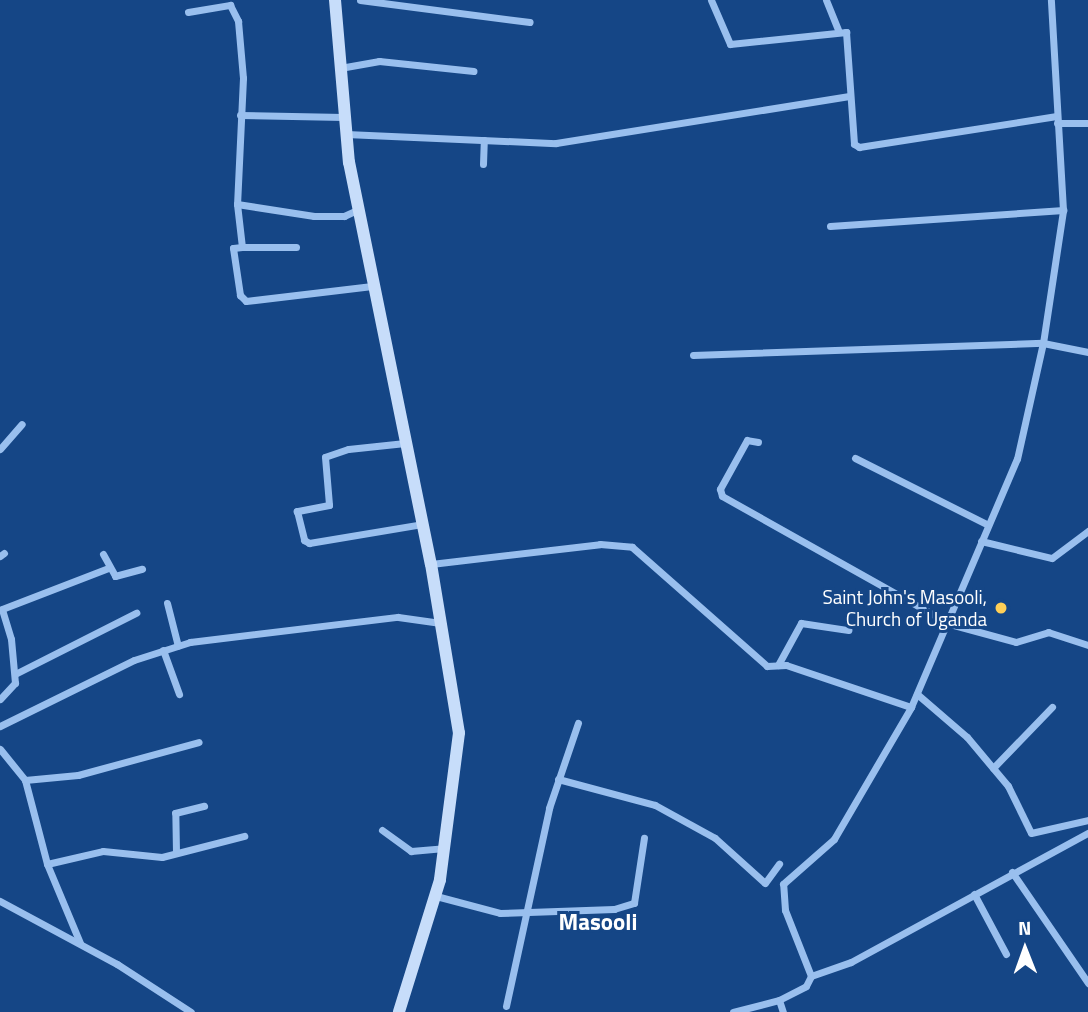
<!DOCTYPE html>
<html>
<head>
<meta charset="utf-8">
<style>
	body { margin:0 }
	#map { position:relative; width:1088px; height:1012px; overflow:hidden; background:#154686; font-family:"Titillium Web",sans-serif }
	div>[style] { position:absolute }
	[style*='--x'] { left:calc(var(--x)*1px); top:calc(var(--y)*1px); width:calc(var(--w)*1px); rotate:calc(var(--a)*1deg) }
	.street>* { height:7px; margin:-3.5px; padding:0 3.5px; transform-origin:3.5px; border-radius:3.5px; background:#99bfee }
	.secondary>* { height:12px; margin:-6px; padding:0 6px; transform-origin:6px; border-radius:6px; background:#c7ddfa }
	.dots>* { width:19px; height:19px; translate:-50% -50%; box-sizing:border-box; border:4px solid #154686; border-radius:50% }
	span { translate:-50% -50%; white-space:nowrap; text-align:center; line-height:1.15; -webkit-text-stroke:6px #154686; paint-order:stroke }
	.poi-label { font-size:19px; color:#fff }
	.right { translate:-100% -50%; text-align:right }
	.quarter-label { font-size:23px; color:#fff; font-weight:700 }
	.north { position:absolute; left:990px; top:914px; width:70px; height:70px; -webkit-text-stroke:5px #154686; paint-order:stroke; rotate:359deg; font-size:19px; font-weight:700; line-height:28px; text-align:center; color:#fff }
	.north::after { content:''; display:block; margin:auto; width:24px; height:32px; background:#fff; clip-path:polygon(50% 0,100% 100%,50% 72%,0 100%) }
</style>
</head>
<body>
<div id="map">
	<div class="street">
		<div style="--x:360;--y:0;--w:171;--a:7.4"></div>
		<div style="--x:711;--y:0;--w:48;--a:66.6"></div>
		<div style="--x:730;--y:44;--w:117;--a:-5.9"></div>
		<div style="--x:846;--y:32;--w:112;--a:85.9"></div>
		<div style="--x:854;--y:144;--w:6;--a:31"></div>
		<div style="--x:859;--y:147;--w:200;--a:-8.9"></div>
		<div style="--x:826;--y:0;--w:32;--a:68"></div>
		<div style="--x:188;--y:12;--w:43;--a:-9.5"></div>
		<div style="--x:230;--y:5;--w:18;--a:63"></div>
		<div style="--x:238;--y:21;--w:57;--a:85"></div>
		<div style="--x:243;--y:78;--w:126;--a:92.7"></div>
		<div style="--x:237;--y:204;--w:78;--a:8.9"></div>
		<div style="--x:314;--y:216;--w:30;--a:0"></div>
		<div style="--x:344;--y:216;--w:14;--a:-25"></div>
		<div style="--x:340;--y:68;--w:40;--a:-10"></div>
		<div style="--x:379;--y:61;--w:95;--a:6.1"></div>
		<div style="--x:240;--y:115;--w:103;--a:1.1"></div>
		<div style="--x:1057;--y:123;--w:31;--a:0"></div>
		<div style="--x:346;--y:134;--w:210;--a:2.5"></div>
		<div style="--x:556;--y:143;--w:297;--a:-9.1"></div>
		<div style="--x:483;--y:164;--w:24;--a:-88"></div>
		<div style="--x:237;--y:204;--w:43;--a:83.4"></div>
		<div style="--x:242;--y:247;--w:54;--a:0"></div>
		<div style="--x:830;--y:226;--w:234;--a:-3.9"></div>
		<div style="--x:242;--y:247;--w:9;--a:174"></div>
		<div style="--x:233;--y:248;--w:48;--a:81.5"></div>
		<div style="--x:240;--y:295;--w:8;--a:45"></div>
		<div style="--x:246;--y:301;--w:127;--a:-6.8"></div>
		<div style="--x:693;--y:355;--w:350;--a:-2"></div>
		<div style="--x:1043;--y:343;--w:46;--a:11.3"></div>
		<div style="--x:758;--y:442;--w:11;--a:-170"></div>
		<div style="--x:747;--y:440;--w:56;--a:118.9"></div>
		<div style="--x:720;--y:489;--w:7;--a:74"></div>
		<div style="--x:722;--y:496;--w:261;--a:29.3"></div>
		<div style="--x:950;--y:624;--w:68;--a:15.3"></div>
		<div style="--x:1016;--y:642;--w:34;--a:-17"></div>
		<div style="--x:1048;--y:632;--w:42;--a:18"></div>
		<div style="--x:405;--y:443;--w:57;--a:174"></div>
		<div style="--x:348;--y:449;--w:24;--a:161"></div>
		<div style="--x:325;--y:457;--w:48;--a:85.2"></div>
		<div style="--x:329;--y:505;--w:33;--a:169"></div>
		<div style="--x:297;--y:511;--w:30;--a:76"></div>
		<div style="--x:304;--y:540;--w:6;--a:31"></div>
		<div style="--x:309;--y:543;--w:116;--a:-9.5"></div>
		<div style="--x:0;--y:449;--w:33;--a:-49"></div>
		<div style="--x:855;--y:458;--w:149;--a:26.7"></div>
		<div style="--x:981;--y:541;--w:73;--a:13.5"></div>
		<div style="--x:1052;--y:558;--w:45;--a:-36.9"></div>
		<div style="--x:103;--y:554;--w:25;--a:61"></div>
		<div style="--x:115;--y:576;--w:28;--a:-15"></div>
		<div style="--x:0;--y:556;--w:5;--a:-37"></div>
		<div style="--x:431;--y:564;--w:170;--a:-6.7"></div>
		<div style="--x:600;--y:544;--w:32;--a:5"></div>
		<div style="--x:632;--y:547;--w:180;--a:41.4"></div>
		<div style="--x:767;--y:666;--w:19;--a:-3"></div>
		<div style="--x:786;--y:665;--w:132;--a:18.6"></div>
		<div style="--x:167;--y:603;--w:44;--a:75.7"></div>
		<div style="--x:163;--y:650;--w:47;--a:70"></div>
		<div style="--x:778;--y:665;--w:48;--a:-61.3"></div>
		<div style="--x:801;--y:623;--w:48;--a:8.5"></div>
		<div style="--x:15;--y:674;--w:136;--a:-26.8"></div>
		<div style="--x:917;--y:694;--w:66;--a:40.7"></div>
		<div style="--x:967;--y:737;--w:64;--a:50.1"></div>
		<div style="--x:1008;--y:786;--w:52;--a:63.9"></div>
		<div style="--x:1031;--y:833;--w:58;--a:-12.8"></div>
		<div style="--x:0;--y:699;--w:22;--a:-47"></div>
		<div style="--x:15;--y:683;--w:44;--a:-95.2"></div>
		<div style="--x:11;--y:639;--w:31;--a:-107"></div>
		<div style="--x:2;--y:609;--w:114;--a:-21.1"></div>
		<div style="--x:0;--y:726;--w:149;--a:-26.2"></div>
		<div style="--x:134;--y:660;--w:59;--a:-17.8"></div>
		<div style="--x:190;--y:642;--w:209;--a:-6.9"></div>
		<div style="--x:398;--y:617;--w:43;--a:7.9"></div>
		<div style="--x:0;--y:749;--w:40;--a:51"></div>
		<div style="--x:25;--y:780;--w:87;--a:75.3"></div>
		<div style="--x:47;--y:864;--w:86;--a:67.3"></div>
		<div style="--x:993;--y:768;--w:85;--a:-46"></div>
		<div style="--x:558;--y:779;--w:100;--a:15"></div>
		<div style="--x:655;--y:805;--w:68;--a:28.8"></div>
		<div style="--x:715;--y:838;--w:67;--a:42"></div>
		<div style="--x:765;--y:883;--w:24;--a:-54"></div>
		<div style="--x:25;--y:780;--w:53;--a:-5.4"></div>
		<div style="--x:78;--y:775;--w:125;--a:-15.3"></div>
		<div style="--x:382;--y:830;--w:36;--a:36"></div>
		<div style="--x:411;--y:851;--w:33;--a:-5"></div>
		<div style="--x:176;--y:852;--w:39;--a:-91"></div>
		<div style="--x:175;--y:813;--w:30;--a:-14"></div>
		<div style="--x:47;--y:864;--w:57;--a:-13.1"></div>
		<div style="--x:103;--y:851;--w:59;--a:5.8"></div>
		<div style="--x:162;--y:857;--w:85;--a:-14.4"></div>
		<div style="--x:1012;--y:872;--w:135;--a:55.6"></div>
		<div style="--x:974;--y:894;--w:68;--a:61.9"></div>
		<div style="--x:436;--y:896;--w:66;--a:14.9"></div>
		<div style="--x:500;--y:913;--w:114;--a:-2"></div>
		<div style="--x:614;--y:909;--w:21;--a:-17"></div>
		<div style="--x:634;--y:903;--w:66;--a:-81.3"></div>
		<div style="--x:0;--y:901;--w:133;--a:28.3"></div>
		<div style="--x:117;--y:964;--w:88;--a:33"></div>
		<div style="--x:811;--y:976;--w:71;--a:-111.5"></div>
		<div style="--x:785;--y:910;--w:26;--a:-94"></div>
		<div style="--x:783;--y:884;--w:68;--a:-41.4"></div>
		<div style="--x:834;--y:839;--w:153;--a:-59.7"></div>
		<div style="--x:911;--y:707;--w:270;--a:-66.9"></div>
		<div style="--x:1017;--y:459;--w:119;--a:-77.4"></div>
		<div style="--x:1043;--y:343;--w:134;--a:-81.4"></div>
		<div style="--x:1063;--y:210;--w:210;--a:-93.3"></div>
		<div style="--x:779;--y:1000;--w:13;--a:72"></div>
		<div style="--x:506;--y:1006;--w:203;--a:-77.7"></div>
		<div style="--x:549;--y:808;--w:90;--a:-71.2"></div>
		<div style="--x:733;--y:1012;--w:48;--a:-14.6"></div>
		<div style="--x:779;--y:1000;--w:30;--a:-27"></div>
		<div style="--x:806;--y:986;--w:11;--a:-63"></div>
		<div style="--x:811;--y:976;--w:42;--a:-19.3"></div>
		<div style="--x:851;--y:962;--w:270;--a:-28.6"></div>
	</div>
	<div class="secondary">
		<div style="--x:335;--y:0;--w:163;--a:85.1"></div>
		<div style="--x:349;--y:162;--w:410;--a:78.5"></div>
		<div style="--x:431;--y:564;--w:171;--a:80.6"></div>
		<div style="--x:459;--y:733;--w:148;--a:97.4"></div>
		<div style="--x:440;--y:880;--w:138;--a:107.3"></div>
	</div>
	<div class="dots">
		<div style="left:1001px;top:608px;background:#ffcf57"></div>
	</div>
	<div class="poi-label">
		<span class="right" style="left:987px;top:608px">Saint John's Masooli,<br>Church of Uganda</span>
	</div>
	<div class="quarter-label">
		<span style="left:598px;top:922px">Masooli</span>
	</div>
	<div class="north">N</div>
</div>
</body>
</html>
